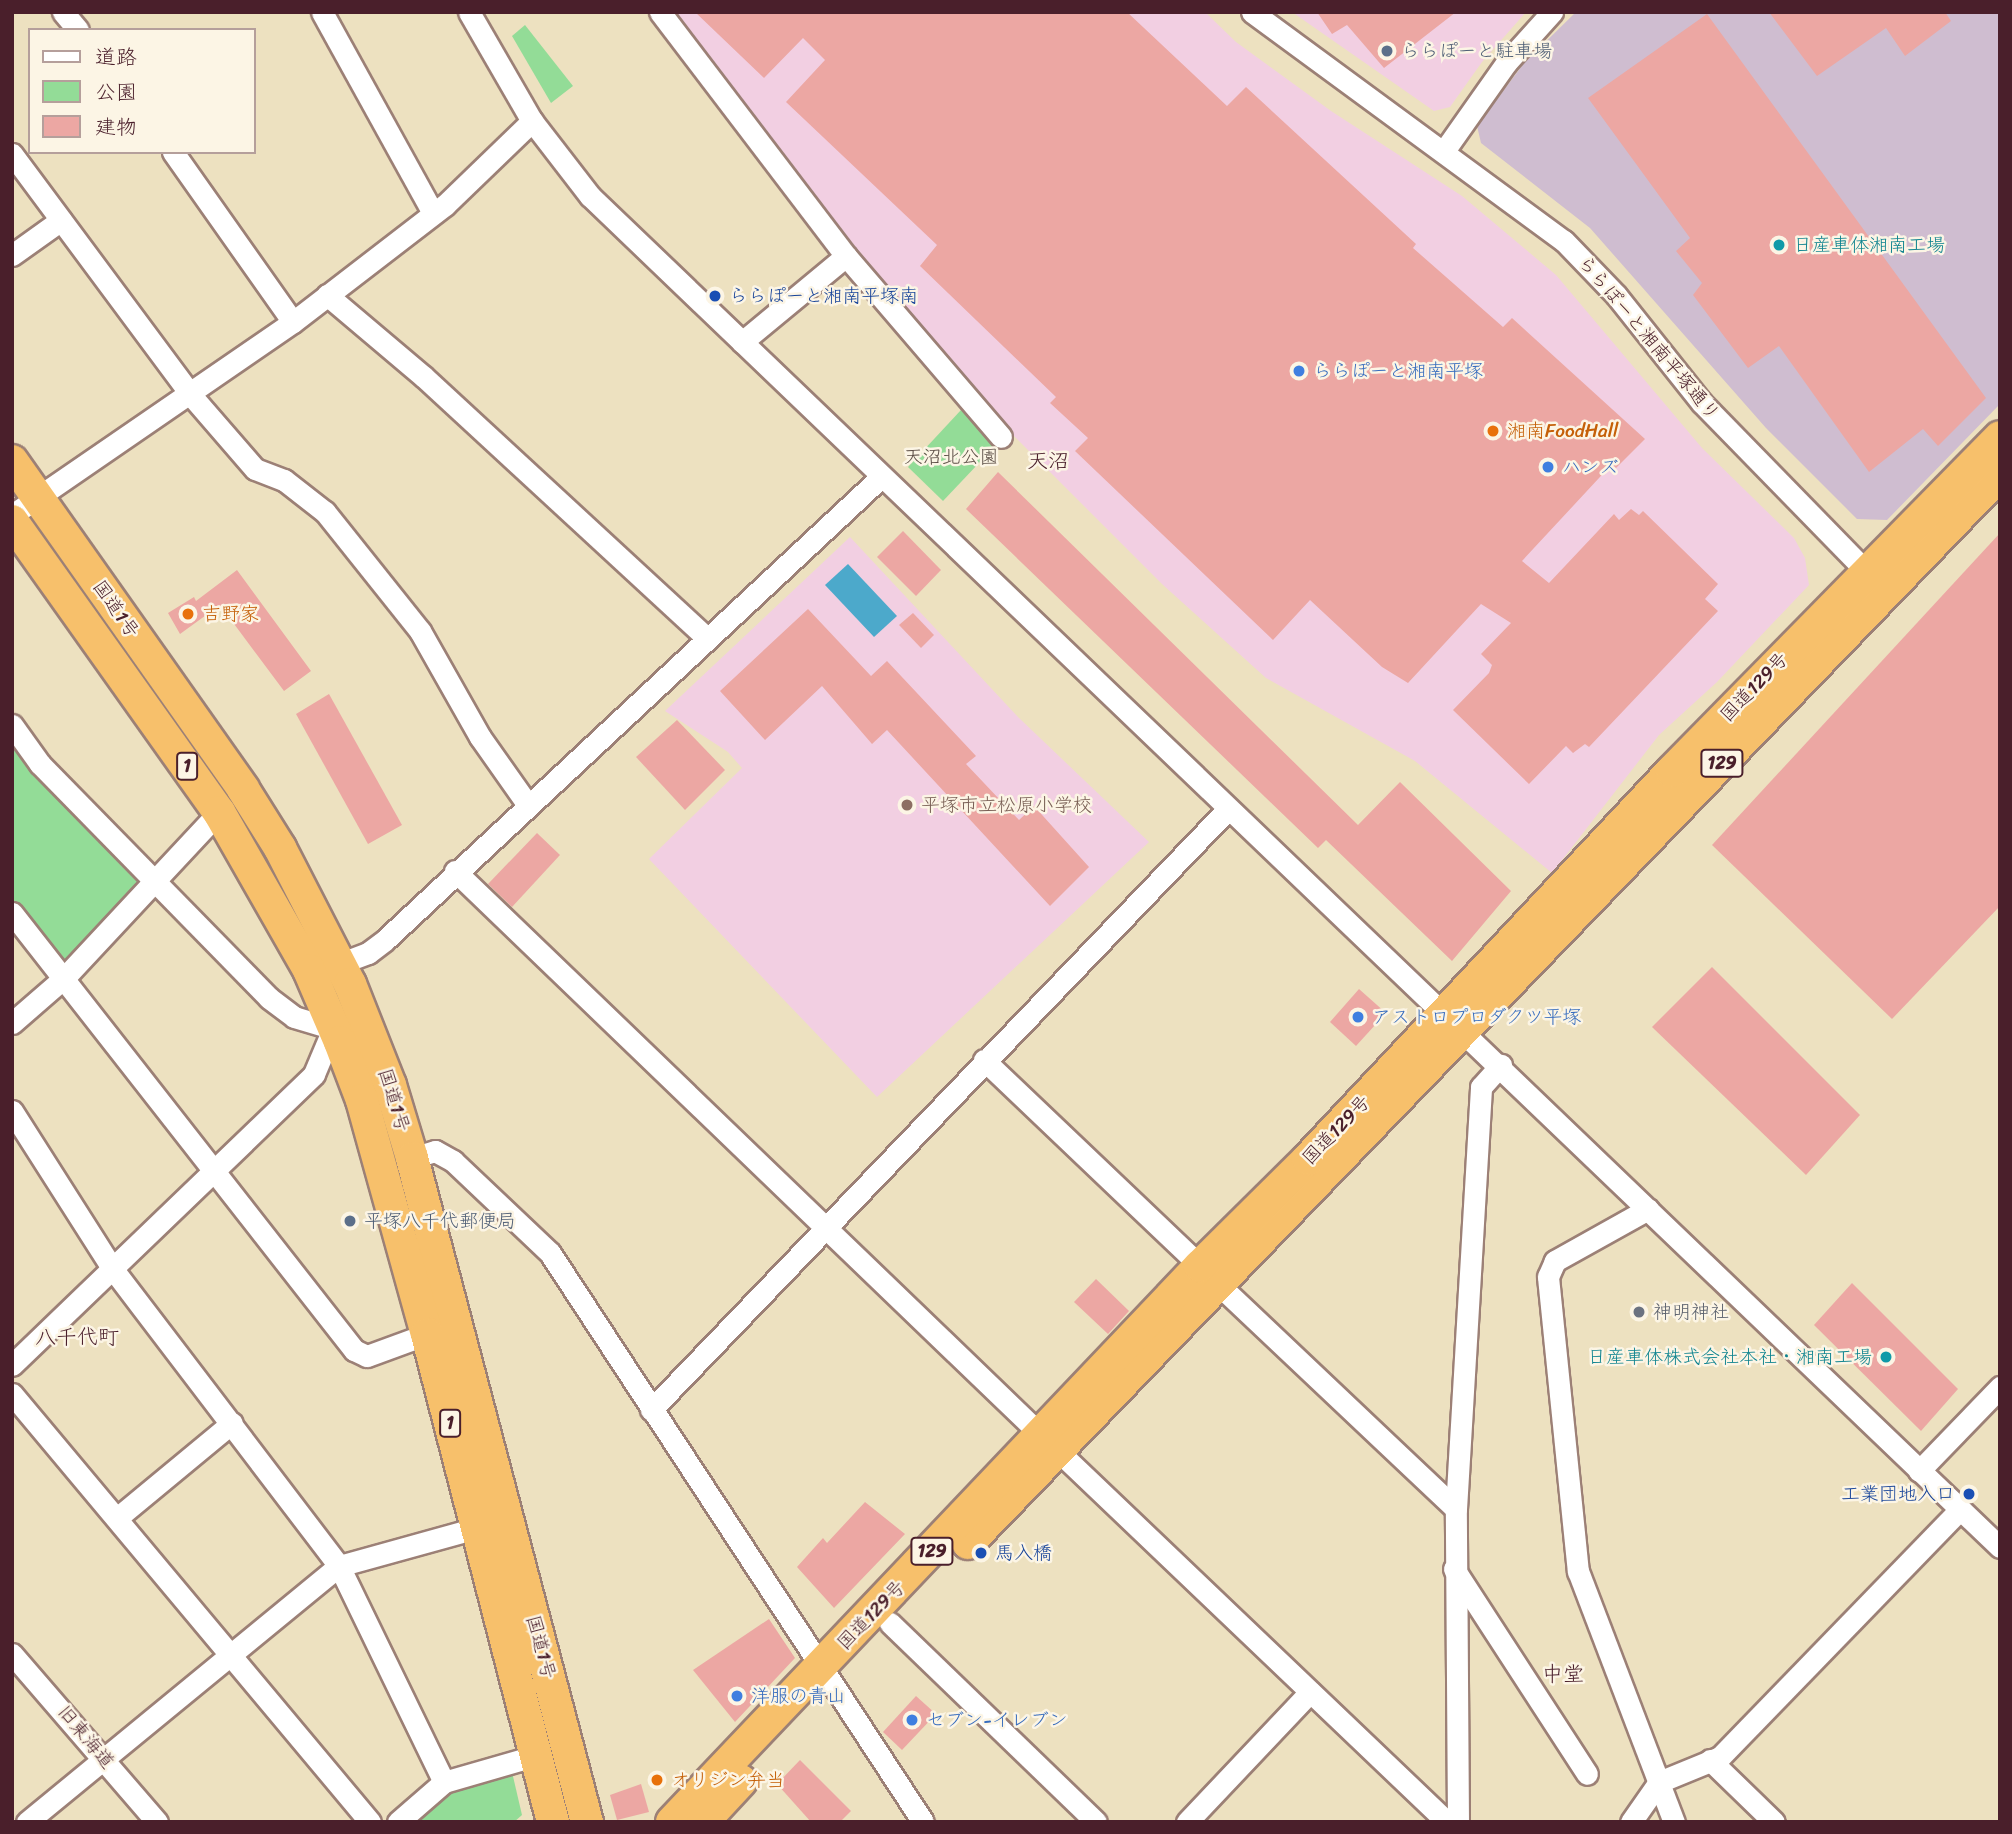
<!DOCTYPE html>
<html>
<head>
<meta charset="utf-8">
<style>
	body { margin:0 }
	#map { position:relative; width:2012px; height:1834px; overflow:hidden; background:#ede1c0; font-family:Sriracha,"Klee One",sans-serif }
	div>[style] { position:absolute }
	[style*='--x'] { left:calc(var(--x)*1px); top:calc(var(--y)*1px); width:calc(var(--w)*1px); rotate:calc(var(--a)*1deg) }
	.built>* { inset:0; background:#f2cfe2 }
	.industrial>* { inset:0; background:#cfbdd0 }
	.green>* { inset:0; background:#93dc97 }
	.water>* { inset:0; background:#4ca9cb }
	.building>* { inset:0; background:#eca7a3 }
	.roads { filter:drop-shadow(2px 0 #9c8076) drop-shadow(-2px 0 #9c8076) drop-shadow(0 2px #9c8076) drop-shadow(0 -2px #9c8076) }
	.minor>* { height:21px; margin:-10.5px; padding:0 10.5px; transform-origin:10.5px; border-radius:10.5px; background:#fff }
	.highway>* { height:32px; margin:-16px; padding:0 16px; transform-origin:16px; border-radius:16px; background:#f7c06b }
	.dots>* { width:19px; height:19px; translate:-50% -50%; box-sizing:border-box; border:4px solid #fcf5e5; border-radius:50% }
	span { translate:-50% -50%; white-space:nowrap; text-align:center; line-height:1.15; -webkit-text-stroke:5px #fcf5e5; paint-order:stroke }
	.shield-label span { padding:2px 5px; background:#fcf5e5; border:2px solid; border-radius:5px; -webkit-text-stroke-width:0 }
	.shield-label { font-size:18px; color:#4a1f2b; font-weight:700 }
	.service-label { font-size:19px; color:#4e5e75 }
	.left { translate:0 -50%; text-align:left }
	.culture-label { font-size:19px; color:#0d838f }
	.right { translate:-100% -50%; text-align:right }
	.transit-label { font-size:19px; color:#164399 }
	.street-label { font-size:19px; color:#4a1f2b }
	.shop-label { font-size:19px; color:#366cbe }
	.food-label { font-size:19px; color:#c56008 }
	.park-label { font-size:19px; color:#5c4e46 }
	.education-label { font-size:19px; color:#785e54 }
	.worship-label { font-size:19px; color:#5b616d }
	.neighbourhood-label { font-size:21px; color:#4a1f2b }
	.frame { position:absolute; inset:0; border:14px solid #4a1f2b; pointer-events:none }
	.legend { position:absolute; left:28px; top:28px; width:228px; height:126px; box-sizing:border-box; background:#fcf5e5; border:2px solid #b59f9b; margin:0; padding:9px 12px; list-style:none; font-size:21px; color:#4a1f2b }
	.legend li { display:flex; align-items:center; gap:14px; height:35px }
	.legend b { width:35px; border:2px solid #b59f9b }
</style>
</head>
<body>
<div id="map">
	<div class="built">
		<div style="clip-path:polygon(672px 12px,1205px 12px,1236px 42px,1331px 111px,1462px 196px,1556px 275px,1702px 448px,1794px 538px,1805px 558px,1809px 585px,1717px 682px,1659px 735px,1552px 873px,1415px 761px,1266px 678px,1162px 584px,964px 386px,772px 146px)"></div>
		<div style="clip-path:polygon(1292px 12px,1526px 12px,1482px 62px,1450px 107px,1434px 111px)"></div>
		<div style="clip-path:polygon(850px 537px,1018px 717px,1149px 842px,877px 1097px,649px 859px,742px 768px,728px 752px,665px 711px)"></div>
	</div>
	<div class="industrial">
		<div style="clip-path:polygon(1576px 12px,2000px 12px,2000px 404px,1887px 520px,1857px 519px,1766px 428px,1590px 228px,1481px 143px,1477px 126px,1524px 63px)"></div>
	</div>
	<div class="green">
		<div style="clip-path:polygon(525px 25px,573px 86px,551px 103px,512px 36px)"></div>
		<div style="clip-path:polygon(961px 410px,997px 444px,943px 501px,908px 467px)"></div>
		<div style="clip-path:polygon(12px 726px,155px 880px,65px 977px,12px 906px)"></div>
		<div style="clip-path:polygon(512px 1772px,522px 1815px,514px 1822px,412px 1822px,449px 1790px)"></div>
	</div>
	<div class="water">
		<div style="clip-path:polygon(848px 564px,897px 616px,874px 637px,825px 585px)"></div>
	</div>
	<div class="building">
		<div style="clip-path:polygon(695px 12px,1127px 12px,1227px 106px,1246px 87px,1416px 244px,1413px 248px,1503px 327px,1512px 318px,1645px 439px,1616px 468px,1612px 464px,1522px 561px,1549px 583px,1614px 514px,1619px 520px,1631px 509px,1639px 515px,1643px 511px,1718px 584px,1705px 599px,1718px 611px,1589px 747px,1585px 744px,1573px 753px,1566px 746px,1529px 784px,1453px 710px,1489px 673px,1492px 665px,1481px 654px,1511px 623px,1481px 604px,1408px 683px,1382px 667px,1310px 600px,1273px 640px,1075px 451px,1088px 438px,1050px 403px,1056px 397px,920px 266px,937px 245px,786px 102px,825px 60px,803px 38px,764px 78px)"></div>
		<div style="clip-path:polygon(1317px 12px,1456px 12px,1384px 68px,1347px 25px,1332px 34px)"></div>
		<div style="clip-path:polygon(1769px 12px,1945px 12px,1951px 21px,1905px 56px,1886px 28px,1817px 76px)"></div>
		<div style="clip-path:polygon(1707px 14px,1986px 398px,1938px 446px,1923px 429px,1869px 472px,1779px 346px,1748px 368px,1693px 295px,1702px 283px,1676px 251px,1690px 238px,1588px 98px)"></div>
		<div style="clip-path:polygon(998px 472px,1358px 825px,1400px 782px,1511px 891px,1452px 961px,1326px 840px,1318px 848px,966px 509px)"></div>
		<div style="clip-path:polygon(903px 531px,941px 570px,916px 596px,877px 557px)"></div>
		<div style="clip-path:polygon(2000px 533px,2000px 906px,1892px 1019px,1712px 845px)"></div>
		<div style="clip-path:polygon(237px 570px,311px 671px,284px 691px,220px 605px,180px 634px,168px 613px,194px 597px,196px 601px)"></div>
		<div style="clip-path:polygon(808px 609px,871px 676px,887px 661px,976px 756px,966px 764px,1019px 820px,1034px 806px,1089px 867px,1050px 906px,887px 730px,872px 744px,822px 686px,765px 740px,720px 691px)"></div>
		<div style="clip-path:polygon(913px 613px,934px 635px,921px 648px,899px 625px)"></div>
		<div style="clip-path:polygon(329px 694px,402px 825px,368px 844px,296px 714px)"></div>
		<div style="clip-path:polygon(677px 720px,725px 770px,685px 810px,636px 757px)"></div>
		<div style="clip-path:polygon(537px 833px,560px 855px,512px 907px,488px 884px)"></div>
		<div style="clip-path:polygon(1712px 967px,1860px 1115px,1806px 1175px,1652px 1027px)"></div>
		<div style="clip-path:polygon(1359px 989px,1386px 1013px,1356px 1046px,1330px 1022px)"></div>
		<div style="clip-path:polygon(1096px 1279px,1129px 1311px,1108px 1334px,1074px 1302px)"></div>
		<div style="clip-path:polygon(1852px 1283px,1958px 1389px,1921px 1431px,1814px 1325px)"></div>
		<div style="clip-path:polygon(865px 1502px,905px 1534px,834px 1608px,797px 1567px,823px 1538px,827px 1543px)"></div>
		<div style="clip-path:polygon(769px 1619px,795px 1658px,735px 1722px,693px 1670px)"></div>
		<div style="clip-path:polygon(916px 1696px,936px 1714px,902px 1750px,883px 1732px)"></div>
		<div style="clip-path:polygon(800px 1760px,851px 1811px,840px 1822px,811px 1822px,777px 1784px)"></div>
		<div style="clip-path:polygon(641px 1784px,649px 1812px,617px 1820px,610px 1795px)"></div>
	</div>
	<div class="roads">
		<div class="minor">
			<div style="--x:63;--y:12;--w:23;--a:50"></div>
			<div style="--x:322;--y:12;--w:230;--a:61.1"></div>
			<div style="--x:469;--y:12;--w:126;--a:60"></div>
			<div style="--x:532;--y:121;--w:95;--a:52.3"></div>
			<div style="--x:590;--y:196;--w:1953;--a:43.78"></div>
			<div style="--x:660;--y:12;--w:307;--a:52.7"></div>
			<div style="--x:846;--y:256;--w:238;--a:49.4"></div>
			<div style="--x:1252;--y:12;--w:387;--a:36.3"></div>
			<div style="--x:1564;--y:241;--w:75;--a:46.1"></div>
			<div style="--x:1616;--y:295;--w:138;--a:51.5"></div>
			<div style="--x:1702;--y:403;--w:249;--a:45.7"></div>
			<div style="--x:1444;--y:151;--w:108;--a:-54.8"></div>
			<div style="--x:1506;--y:63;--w:69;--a:-48"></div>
			<div style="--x:173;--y:152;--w:208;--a:54.8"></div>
			<div style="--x:12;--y:154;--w:299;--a:53.4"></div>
			<div style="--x:190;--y:394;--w:99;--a:49.1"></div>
			<div style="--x:255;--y:469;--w:31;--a:21"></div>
			<div style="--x:284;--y:480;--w:52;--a:38"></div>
			<div style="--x:325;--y:512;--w:152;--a:51.4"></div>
			<div style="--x:420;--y:631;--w:122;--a:60.5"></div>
			<div style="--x:480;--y:737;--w:83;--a:54.8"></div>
			<div style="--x:12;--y:255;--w:60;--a:-35.5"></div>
			<div style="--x:327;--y:295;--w:127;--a:40.2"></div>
			<div style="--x:424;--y:377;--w:386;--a:42.7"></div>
			<div style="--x:742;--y:342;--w:135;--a:-39.6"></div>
			<div style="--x:12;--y:515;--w:341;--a:-34.5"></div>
			<div style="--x:293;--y:322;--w:192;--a:-37.6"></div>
			<div style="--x:445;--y:205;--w:121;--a:-44"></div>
			<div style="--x:12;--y:725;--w:48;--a:54.3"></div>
			<div style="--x:40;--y:764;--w:327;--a:45.6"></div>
			<div style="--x:269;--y:998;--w:31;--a:37"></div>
			<div style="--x:294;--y:1017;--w:49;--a:16.6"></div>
			<div style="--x:455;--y:871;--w:812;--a:43.9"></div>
			<div style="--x:12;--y:913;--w:555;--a:51.95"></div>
			<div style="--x:354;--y:1350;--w:14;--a:25"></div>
			<div style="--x:367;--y:1356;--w:64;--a:-20.1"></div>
			<div style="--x:328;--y:968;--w:43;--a:-20.6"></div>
			<div style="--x:368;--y:953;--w:21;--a:-37"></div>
			<div style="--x:385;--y:940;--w:679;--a:-43.03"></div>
			<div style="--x:12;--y:1023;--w:70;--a:-41"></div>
			<div style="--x:65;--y:977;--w:226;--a:-47"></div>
			<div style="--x:984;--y:1060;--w:298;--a:43.6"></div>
			<div style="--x:12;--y:1111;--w:186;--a:57.5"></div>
			<div style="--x:112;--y:1268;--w:375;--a:52.7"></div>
			<div style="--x:339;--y:1566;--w:240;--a:64.1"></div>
			<div style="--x:412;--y:1158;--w:24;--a:-17"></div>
			<div style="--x:435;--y:1151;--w:21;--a:29"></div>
			<div style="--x:453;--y:1161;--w:134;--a:43.5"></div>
			<div style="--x:550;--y:1253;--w:680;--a:56.75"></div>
			<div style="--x:1648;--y:1209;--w:107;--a:150.8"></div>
			<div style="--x:1555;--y:1261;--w:17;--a:114"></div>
			<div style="--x:1548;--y:1277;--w:296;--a:84.2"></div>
			<div style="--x:1578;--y:1571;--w:269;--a:69.1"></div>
			<div style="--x:1219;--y:1285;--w:326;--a:43.4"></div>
			<div style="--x:12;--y:1365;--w:419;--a:-43.9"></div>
			<div style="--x:314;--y:1074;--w:54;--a:-67.2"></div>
			<div style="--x:12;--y:1394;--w:558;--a:50.09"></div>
			<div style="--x:651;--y:1410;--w:832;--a:-46.17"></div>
			<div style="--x:1058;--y:1451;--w:538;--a:43.64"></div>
			<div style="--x:1919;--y:1471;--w:117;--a:-46"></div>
			<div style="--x:117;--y:1518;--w:149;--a:-39.6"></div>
			<div style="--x:1454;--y:1569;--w:244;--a:57"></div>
			<div style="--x:890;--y:1623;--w:286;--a:44"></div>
			<div style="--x:12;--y:1654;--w:222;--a:49.2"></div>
			<div style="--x:1710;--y:1760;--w:89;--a:44.1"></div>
			<div style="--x:27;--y:1822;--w:404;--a:-39.4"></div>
			<div style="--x:339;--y:1566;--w:142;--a:-15.5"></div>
			<div style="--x:398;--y:1822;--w:61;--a:-41"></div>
			<div style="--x:444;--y:1782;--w:94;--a:-16.1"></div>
			<div style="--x:1187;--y:1822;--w:179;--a:-46.6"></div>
			<div style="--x:1458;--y:1822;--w:313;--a:-90.4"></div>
			<div style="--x:1456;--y:1509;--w:423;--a:-86.6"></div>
			<div style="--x:1481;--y:1087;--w:30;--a:-48"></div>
			<div style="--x:1631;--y:1822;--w:49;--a:-55"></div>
			<div style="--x:1659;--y:1782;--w:66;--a:-22.3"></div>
			<div style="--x:1720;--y:1757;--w:345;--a:-45.9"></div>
		</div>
		<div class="highway">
			<div style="--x:12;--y:461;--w:401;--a:54.8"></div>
			<div style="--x:243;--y:789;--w:70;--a:57.9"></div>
			<div style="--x:280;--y:848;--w:153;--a:62.8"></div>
			<div style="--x:350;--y:984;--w:109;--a:68.4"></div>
			<div style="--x:390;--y:1085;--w:76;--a:73.2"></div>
			<div style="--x:412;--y:1158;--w:687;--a:75.24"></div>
			<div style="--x:12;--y:521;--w:357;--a:54.6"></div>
			<div style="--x:219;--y:812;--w:182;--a:60.3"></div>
			<div style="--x:309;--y:970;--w:78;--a:66.7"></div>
			<div style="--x:340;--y:1042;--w:62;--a:69.2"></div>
			<div style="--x:362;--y:1100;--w:243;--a:74.5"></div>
			<div style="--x:427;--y:1334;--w:504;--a:75.52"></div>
			<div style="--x:968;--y:1543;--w:1486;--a:-46.01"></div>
			<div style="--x:672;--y:1822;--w:767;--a:-46.48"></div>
			<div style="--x:1200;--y:1266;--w:152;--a:-44.7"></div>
			<div style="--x:1308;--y:1159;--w:532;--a:-46.83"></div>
			<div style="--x:1672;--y:771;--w:468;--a:-45.5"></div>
			<div style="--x:703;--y:1822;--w:56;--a:-47.2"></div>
		</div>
	</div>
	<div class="dots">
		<div style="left:1387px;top:51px;background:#5c6f8a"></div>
		<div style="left:1779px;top:245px;background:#0f9aa8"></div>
		<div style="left:715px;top:296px;background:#1a4fb4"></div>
		<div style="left:1299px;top:371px;background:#3f7fe0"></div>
		<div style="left:1493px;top:431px;background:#e8710a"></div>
		<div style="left:1548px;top:467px;background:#3f7fe0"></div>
		<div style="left:188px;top:614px;background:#e8710a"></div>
		<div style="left:907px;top:805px;background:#8d6e63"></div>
		<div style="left:1358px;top:1017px;background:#3f7fe0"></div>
		<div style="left:350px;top:1221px;background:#5c6f8a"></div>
		<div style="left:1639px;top:1312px;background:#6b7280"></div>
		<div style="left:1886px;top:1357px;background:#0f9aa8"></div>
		<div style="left:1969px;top:1494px;background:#1a4fb4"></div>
		<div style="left:981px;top:1553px;background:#1a4fb4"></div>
		<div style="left:737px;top:1696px;background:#3f7fe0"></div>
		<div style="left:912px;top:1720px;background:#3f7fe0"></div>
		<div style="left:657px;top:1780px;background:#e8710a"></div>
	</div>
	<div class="shield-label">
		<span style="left:1722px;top:763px">129</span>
		<span style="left:187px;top:766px">1</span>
		<span style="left:450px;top:1423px">1</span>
		<span style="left:932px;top:1551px">129</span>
	</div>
	<div class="service-label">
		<span class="left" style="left:1401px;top:51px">ららぽーと駐車場</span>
		<span class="left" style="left:364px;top:1221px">平塚八千代郵便局</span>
	</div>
	<div class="culture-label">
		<span class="left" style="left:1793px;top:245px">日産車体湘南工場</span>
		<span class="right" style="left:1872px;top:1357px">日産車体株式会社本社・湘南工場</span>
	</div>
	<div class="transit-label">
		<span class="left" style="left:729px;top:296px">ららぽーと湘南平塚南</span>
		<span class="right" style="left:1955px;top:1494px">工業団地入口</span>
		<span class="left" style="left:995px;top:1553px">馬入橋</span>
	</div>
	<div class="street-label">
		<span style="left:1649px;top:338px;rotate:50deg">ららぽーと湘南平塚通り</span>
		<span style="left:116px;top:609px;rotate:55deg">国道1号</span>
		<span style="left:1754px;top:687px;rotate:-46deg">国道129号</span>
		<span style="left:394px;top:1100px;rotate:73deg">国道1号</span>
		<span style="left:1336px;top:1130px;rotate:-46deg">国道129号</span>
		<span style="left:871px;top:1615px;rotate:-46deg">国道129号</span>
		<span style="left:541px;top:1647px;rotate:75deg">国道1号</span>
		<span style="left:86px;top:1737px;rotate:50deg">旧東海道</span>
	</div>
	<div class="shop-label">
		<span class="left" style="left:1313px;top:371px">ららぽーと湘南平塚</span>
		<span class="left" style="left:1562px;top:467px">ハンズ</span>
		<span class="left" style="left:1372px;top:1017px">アストロプロダクツ平塚</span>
		<span class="left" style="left:751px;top:1696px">洋服の青山</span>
		<span class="left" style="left:926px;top:1720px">セブン-イレブン</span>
	</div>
	<div class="food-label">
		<span class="left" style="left:1507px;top:431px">湘南FoodHall</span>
		<span class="left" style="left:202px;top:614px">吉野家</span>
		<span class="left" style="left:671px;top:1780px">オリジン弁当</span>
	</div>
	<div class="park-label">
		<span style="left:951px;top:457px">天沼北公園</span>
	</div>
	<div class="education-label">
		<span class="left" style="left:921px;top:805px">平塚市立松原小学校</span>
	</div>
	<div class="worship-label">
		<span class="left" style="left:1653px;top:1312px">神明神社</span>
	</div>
	<div class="neighbourhood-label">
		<span style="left:1048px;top:461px">天沼</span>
		<span style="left:77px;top:1337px">八千代町</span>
		<span style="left:1563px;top:1674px">中堂</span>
	</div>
	<div class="frame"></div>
	<ul class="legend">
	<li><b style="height:9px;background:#fff"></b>道路</li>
	<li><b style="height:19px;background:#93dc97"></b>公園</li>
	<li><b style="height:19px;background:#eca7a3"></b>建物</li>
	</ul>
</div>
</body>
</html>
